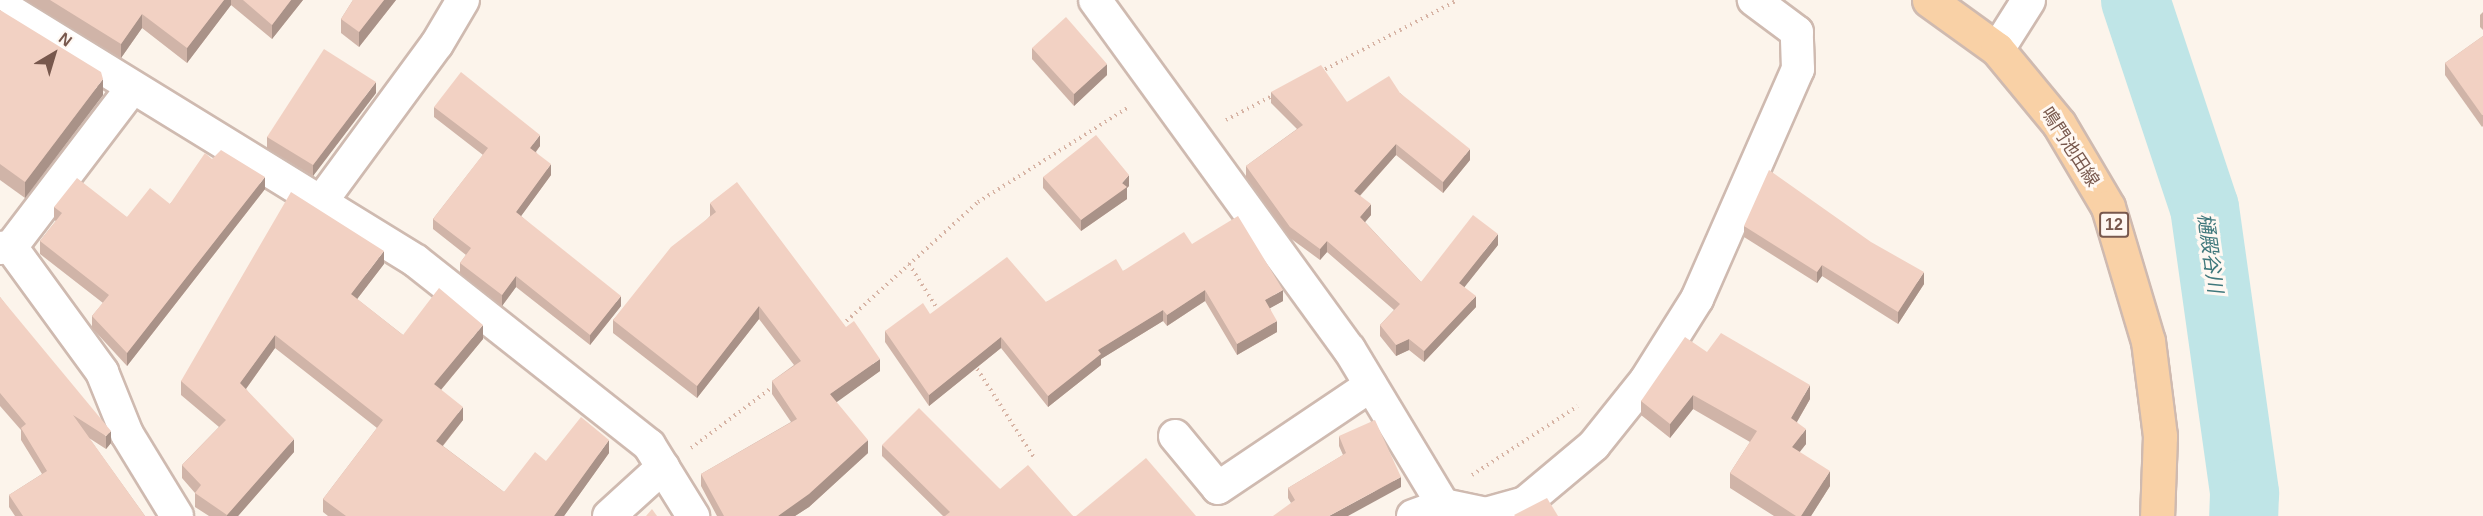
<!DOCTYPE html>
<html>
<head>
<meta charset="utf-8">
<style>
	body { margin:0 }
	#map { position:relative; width:2483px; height:516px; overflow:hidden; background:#fcf4eb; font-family:Helvetica,"Noto Sans JP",sans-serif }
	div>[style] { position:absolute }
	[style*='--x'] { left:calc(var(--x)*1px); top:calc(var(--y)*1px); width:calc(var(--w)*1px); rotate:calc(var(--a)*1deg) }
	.river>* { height:69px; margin:-34.5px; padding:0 34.5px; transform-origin:34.5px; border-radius:34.5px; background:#bfe5e7 }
	.path>* { height:4px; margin-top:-2px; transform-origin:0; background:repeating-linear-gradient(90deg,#d7b4a5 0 1.5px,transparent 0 6px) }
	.roads { filter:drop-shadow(2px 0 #cfbab0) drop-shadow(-2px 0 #cfbab0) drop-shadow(0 2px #cfbab0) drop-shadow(0 -2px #cfbab0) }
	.street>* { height:32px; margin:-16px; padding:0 16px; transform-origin:16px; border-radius:16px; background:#fff }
	.secondary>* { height:33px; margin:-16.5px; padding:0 16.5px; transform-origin:16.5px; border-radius:16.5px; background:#fff }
	.primary>* { height:33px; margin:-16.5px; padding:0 16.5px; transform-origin:16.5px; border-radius:16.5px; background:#f9d1a6 }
	.wall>* { inset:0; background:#d0b4a8 }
	.shaded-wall>* { inset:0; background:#a99288 }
	.building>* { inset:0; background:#f2d1c3 }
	span { translate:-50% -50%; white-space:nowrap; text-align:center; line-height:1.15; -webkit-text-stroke:6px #fff8f2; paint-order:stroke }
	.shield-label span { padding:2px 4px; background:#fff8f2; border:2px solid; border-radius:4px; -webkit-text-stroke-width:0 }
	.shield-label { font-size:16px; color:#78584d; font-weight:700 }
	.street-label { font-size:18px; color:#78584d }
	.water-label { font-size:20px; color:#40787c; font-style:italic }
	.north { position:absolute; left:24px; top:24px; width:60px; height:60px; -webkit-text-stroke:4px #fff8f2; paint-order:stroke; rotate:38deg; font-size:16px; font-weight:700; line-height:24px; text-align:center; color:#78584d }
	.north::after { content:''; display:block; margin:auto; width:21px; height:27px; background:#78584d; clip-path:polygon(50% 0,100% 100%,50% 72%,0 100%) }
</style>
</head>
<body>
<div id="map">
	<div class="river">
		<div style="--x:2135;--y:0;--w:218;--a:71.6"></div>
		<div style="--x:2204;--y:207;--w:289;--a:82"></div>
		<div style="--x:2244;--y:493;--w:23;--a:92"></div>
	</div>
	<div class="path">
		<div style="--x:1320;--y:72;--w:156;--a:-27.6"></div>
		<div style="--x:1226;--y:120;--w:56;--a:-27.5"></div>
		<div style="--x:909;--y:264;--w:58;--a:57.7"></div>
		<div style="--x:842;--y:325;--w:183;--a:-42.1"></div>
		<div style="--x:978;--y:202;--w:178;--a:-32.2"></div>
		<div style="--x:974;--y:364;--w:113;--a:57.3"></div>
		<div style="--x:691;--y:448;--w:104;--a:-36.8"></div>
		<div style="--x:1472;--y:475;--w:126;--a:-33.1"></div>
	</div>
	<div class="roads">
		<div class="street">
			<div style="--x:1095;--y:0;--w:432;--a:54"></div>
			<div style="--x:1349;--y:349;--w:182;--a:58.9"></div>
			<div style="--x:0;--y:5;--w:488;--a:31.6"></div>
			<div style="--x:416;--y:261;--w:297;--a:38.3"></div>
			<div style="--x:649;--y:445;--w:84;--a:58.2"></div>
			<div style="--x:323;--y:199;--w:192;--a:-53.7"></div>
			<div style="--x:437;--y:44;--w:51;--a:-59.4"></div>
			<div style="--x:11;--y:247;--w:155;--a:53.9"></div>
			<div style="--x:102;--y:372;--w:67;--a:68"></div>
			<div style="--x:127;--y:434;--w:96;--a:58.6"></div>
			<div style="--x:0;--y:248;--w:11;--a:-5"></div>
			<div style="--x:11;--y:247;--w:200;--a:-52.7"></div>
			<div style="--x:1175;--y:436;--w:67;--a:50.4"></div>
			<div style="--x:1218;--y:488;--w:184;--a:-33.9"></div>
			<div style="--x:609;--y:516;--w:73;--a:-42.2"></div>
			<div style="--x:1413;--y:516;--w:32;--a:-20"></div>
			<div style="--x:1443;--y:505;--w:44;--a:11.8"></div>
			<div style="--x:1486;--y:514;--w:41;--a:-15.8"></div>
			<div style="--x:1525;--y:503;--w:90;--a:-40"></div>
			<div style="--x:1594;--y:445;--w:83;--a:-51.3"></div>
			<div style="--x:1646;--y:380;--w:96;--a:-57.8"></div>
			<div style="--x:1697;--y:299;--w:251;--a:-66.3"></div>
			<div style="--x:1798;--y:69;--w:37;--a:-92"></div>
			<div style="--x:1797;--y:32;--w:54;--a:-143.3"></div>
		</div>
		<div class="secondary">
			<div style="--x:1997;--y:49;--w:58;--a:-57.7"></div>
		</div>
		<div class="primary">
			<div style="--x:1929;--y:0;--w:84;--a:35.8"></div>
			<div style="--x:1997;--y:49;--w:97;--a:50.4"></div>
			<div style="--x:2059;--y:124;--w:96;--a:59.4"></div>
			<div style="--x:2108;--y:207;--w:140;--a:73.4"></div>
			<div style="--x:2148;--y:341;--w:96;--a:82.8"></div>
			<div style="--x:2160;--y:436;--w:80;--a:92.1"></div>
		</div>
	</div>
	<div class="wall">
		<div style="clip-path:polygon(26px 0,303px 0,272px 39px,231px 5px,187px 63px,142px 28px,121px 58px)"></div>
		<div style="clip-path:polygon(353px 0,396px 0,359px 47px,341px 33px,341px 19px)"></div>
		<div style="clip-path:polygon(0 10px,103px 95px,25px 198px,0 180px)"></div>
		<div style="clip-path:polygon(2483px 12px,2483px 30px,2480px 27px,2480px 15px)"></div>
		<div style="clip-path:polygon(2483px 36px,2483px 126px,2482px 127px,2445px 75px,2445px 63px)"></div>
		<div style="clip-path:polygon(1032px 48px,1107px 75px,1074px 106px,1032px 59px)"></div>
		<div style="clip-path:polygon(1271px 92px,1347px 102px,1400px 93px,1470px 160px,1443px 193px,1396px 155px,1360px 196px,1371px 215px,1365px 222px,1421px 282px,1498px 245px,1464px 287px,1476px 307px,1424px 362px,1409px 350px,1396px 356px,1380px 336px,1380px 325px,1394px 310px,1327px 252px,1320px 260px,1290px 238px,1246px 177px,1246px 166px,1297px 129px,1271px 103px)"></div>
		<div style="clip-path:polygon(376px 93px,313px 176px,267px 148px,267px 137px)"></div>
		<div style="clip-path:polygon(434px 107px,540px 146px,536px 152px,551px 175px,521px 216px,621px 306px,590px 345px,516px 287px,502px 306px,460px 273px,460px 263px,466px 255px,433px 229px,433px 219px,483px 155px,434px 117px)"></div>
		<div style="clip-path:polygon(212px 159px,265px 189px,127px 366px,92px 328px,92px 316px,103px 303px,40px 254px,40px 241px,56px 221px,54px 220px,54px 207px,127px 217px,170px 204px)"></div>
		<div style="clip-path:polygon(1043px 177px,1129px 186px,1127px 188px,1127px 199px,1081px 231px,1043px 188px)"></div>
		<div style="clip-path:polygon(710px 203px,880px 371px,836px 402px,868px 453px,809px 507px,795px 516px,717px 516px,701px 486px,701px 474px,791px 422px,772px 394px,772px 381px,794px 365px,759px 319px,697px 398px,613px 333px,613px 320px,710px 216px)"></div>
		<div style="clip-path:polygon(1744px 226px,1924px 284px,1898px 324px,1822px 276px,1817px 283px,1744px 237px)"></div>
		<div style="clip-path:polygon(1192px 244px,1283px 301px,1270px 308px,1277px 332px,1237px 355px,1205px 301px,1167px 326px,1163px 321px,1101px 359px,1101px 365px,1048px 407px,1001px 348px,929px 406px,885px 342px,885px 331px,930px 314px,1046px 302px,1123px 271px)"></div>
		<div style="clip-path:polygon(384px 264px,357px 299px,403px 335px,483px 339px,441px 390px,463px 420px,443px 446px,504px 492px,546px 461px,609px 453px,564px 516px,328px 516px,323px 512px,323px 499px,377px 428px,275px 348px,246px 389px,294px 452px,238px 516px,209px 516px,195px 507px,195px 493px,182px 478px,182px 465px,219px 427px,181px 395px,181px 381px)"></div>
		<div style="clip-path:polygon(0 297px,111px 443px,106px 449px,89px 438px,145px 516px,15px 516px,9px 507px,9px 495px,42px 474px,21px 440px,21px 430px,0 406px)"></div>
		<div style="clip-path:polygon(1707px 352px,1810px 399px,1797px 422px,1806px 444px,1799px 452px,1830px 486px,1811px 516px,1774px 516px,1730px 488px,1730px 473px,1750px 442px,1693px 409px,1670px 438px,1641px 415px,1641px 401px)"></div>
		<div style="clip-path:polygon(1339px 436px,1401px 487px,1291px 503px,1288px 498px,1288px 488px,1343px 455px,1339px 446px)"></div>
		<div style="clip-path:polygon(882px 445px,1000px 489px,1073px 516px,943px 516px,882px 456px)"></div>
	</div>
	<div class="shaded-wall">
		<div style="clip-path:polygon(224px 0,231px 0,231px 5px,187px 63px,187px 48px)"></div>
		<div style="clip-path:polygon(291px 0,303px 0,272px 39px,272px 25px)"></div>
		<div style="clip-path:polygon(384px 0,396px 0,359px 47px,359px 32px)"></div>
		<div style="clip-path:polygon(142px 14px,142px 28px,121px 58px,121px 44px)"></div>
		<div style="clip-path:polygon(1107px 64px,1107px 75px,1074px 106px,1074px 94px)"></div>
		<div style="clip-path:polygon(103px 79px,103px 95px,25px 198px,25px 182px)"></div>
		<div style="clip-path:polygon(376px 82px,376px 93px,313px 176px,313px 165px)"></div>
		<div style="clip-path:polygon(540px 135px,540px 146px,530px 159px,530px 148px)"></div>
		<div style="clip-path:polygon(1396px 144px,1396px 155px,1354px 202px,1354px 191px)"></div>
		<div style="clip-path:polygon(1470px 149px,1470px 160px,1443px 193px,1443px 182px)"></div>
		<div style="clip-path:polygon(551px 164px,551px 175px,516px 223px,516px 212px)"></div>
		<div style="clip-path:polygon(1129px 175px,1129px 186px,1127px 188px,1127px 199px,1081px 231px,1081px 220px,1122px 183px)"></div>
		<div style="clip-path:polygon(265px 177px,265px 189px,127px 366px,127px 353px)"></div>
		<div style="clip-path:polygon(1371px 204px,1371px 215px,1360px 228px,1360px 217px)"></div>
		<div style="clip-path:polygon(1498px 234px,1498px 245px,1459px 294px,1459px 283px)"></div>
		<div style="clip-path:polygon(1327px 241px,1327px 252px,1320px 260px,1320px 249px)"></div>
		<div style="clip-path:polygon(384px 251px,384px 264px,351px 307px,351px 294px)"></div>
		<div style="clip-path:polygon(1822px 265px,1822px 276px,1817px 283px,1817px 272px)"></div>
		<div style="clip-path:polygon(1924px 272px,1924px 284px,1898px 324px,1898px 312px)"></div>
		<div style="clip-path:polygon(516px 276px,516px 287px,502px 306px,502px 295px)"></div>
		<div style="clip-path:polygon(1205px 290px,1205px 301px,1167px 326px,1167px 315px)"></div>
		<div style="clip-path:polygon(1283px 290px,1283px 301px,1265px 311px,1265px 300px)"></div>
		<div style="clip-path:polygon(621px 296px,621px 306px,590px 345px,590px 335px)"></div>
		<div style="clip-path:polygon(1476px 296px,1476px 307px,1424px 362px,1424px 351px)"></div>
		<div style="clip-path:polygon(759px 306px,759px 319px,697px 398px,697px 386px)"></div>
		<div style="clip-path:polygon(1163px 310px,1163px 321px,1101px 359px,1101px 365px,1048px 407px,1048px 396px,1098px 350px)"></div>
		<div style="clip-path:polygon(1277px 321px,1277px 332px,1237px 355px,1237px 344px)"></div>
		<div style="clip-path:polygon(483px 325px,483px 339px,434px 398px,434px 384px)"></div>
		<div style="clip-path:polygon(275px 335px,275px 348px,240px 397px,240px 383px)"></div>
		<div style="clip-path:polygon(1001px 337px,1001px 348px,929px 406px,929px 395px)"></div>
		<div style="clip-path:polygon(1409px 339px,1409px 350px,1396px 356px,1396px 345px)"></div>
		<div style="clip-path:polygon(880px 359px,880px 371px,830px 407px,830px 394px)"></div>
		<div style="clip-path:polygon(1810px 385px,1810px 399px,1791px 432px,1791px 418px)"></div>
		<div style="clip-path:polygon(1693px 395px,1693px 409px,1670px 438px,1670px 424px)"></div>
		<div style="clip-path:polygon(463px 407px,463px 420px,436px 454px,436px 441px)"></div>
		<div style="clip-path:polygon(1806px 429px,1806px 444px,1792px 462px,1792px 447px)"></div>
		<div style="clip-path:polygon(111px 431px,111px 443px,106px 449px,106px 436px)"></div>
		<div style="clip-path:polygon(294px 439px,294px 452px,238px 516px,227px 516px,227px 515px)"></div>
		<div style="clip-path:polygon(609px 440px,609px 453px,564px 516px,554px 516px)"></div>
		<div style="clip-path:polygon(868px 440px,868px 453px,809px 507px,795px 516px,778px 516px)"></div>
		<div style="clip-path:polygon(1830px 471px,1830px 486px,1811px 516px,1801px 516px)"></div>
		<div style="clip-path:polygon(1401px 477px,1401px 487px,1348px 516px,1329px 516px)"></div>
	</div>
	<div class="building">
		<div style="clip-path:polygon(50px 0,224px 0,187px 48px,142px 14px,121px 44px)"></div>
		<div style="clip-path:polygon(243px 0,291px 0,272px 25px)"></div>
		<div style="clip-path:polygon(353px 0,384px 0,359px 32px,341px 19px)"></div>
		<div style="clip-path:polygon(0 10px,101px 72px,103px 79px,25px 182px,0 164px)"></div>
		<div style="clip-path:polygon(1066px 17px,1107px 64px,1074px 94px,1032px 48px)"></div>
		<div style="clip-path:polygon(2483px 36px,2483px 115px,2482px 115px,2445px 63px)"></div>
		<div style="clip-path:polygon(324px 49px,376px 82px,313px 165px,267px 137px)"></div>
		<div style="clip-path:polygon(1321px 65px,1347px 102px,1389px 76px,1400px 93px,1470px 149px,1443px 182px,1396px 144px,1354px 191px,1371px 204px,1360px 217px,1421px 282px,1473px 215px,1498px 234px,1459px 283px,1476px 296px,1424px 351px,1409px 339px,1396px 345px,1380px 325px,1400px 304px,1327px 241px,1320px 249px,1290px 227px,1246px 166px,1303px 125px,1271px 92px)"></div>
		<div style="clip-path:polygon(461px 72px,540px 135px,530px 148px,551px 164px,516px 212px,621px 296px,590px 335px,516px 276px,502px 295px,460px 263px,471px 248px,433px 219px,488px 148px,434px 107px)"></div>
		<div style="clip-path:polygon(1096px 135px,1129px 175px,1122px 183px,1127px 187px,1081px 220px,1043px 177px)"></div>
		<div style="clip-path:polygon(221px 150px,265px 177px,127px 353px,92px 316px,109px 295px,40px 241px,62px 213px,54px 207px,77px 178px,127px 217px,150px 188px,170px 204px,205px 153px,212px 159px)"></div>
		<div style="clip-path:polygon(1769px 170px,1871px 242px,1924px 272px,1898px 312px,1822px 265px,1817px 272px,1744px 226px)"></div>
		<div style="clip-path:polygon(737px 182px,846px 327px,854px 321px,880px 359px,830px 394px,868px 440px,809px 494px,778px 516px,724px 516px,701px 474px,797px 419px,772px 381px,801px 361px,759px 306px,697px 386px,613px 320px,671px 247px,716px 212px,710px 203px)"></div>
		<div style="clip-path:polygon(291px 192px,384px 251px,351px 294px,403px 335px,439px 288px,483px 325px,434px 384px,463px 407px,436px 441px,504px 492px,535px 452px,546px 461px,581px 417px,609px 440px,554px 516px,346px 516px,323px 499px,383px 420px,275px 335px,240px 383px,294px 439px,227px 515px,195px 493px,201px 485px,182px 465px,226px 420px,181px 381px)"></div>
		<div style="clip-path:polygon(1238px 216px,1283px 290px,1265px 300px,1277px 321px,1237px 344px,1205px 290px,1167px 315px,1163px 310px,1098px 350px,1101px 354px,1048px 396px,1001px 337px,929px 395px,885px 331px,923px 303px,930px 314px,1007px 257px,1046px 302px,1116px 259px,1123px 271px,1184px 232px,1192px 244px)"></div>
		<div style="clip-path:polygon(0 297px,111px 431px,106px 436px,73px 415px,145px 516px,23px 516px,9px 495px,47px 471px,21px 428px,26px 424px,0 393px)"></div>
		<div style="clip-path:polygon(1721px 333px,1810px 385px,1791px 418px,1806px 429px,1792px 447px,1830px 471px,1801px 516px,1796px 516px,1730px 473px,1757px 431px,1693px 395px,1670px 424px,1641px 401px,1685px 337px,1707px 352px)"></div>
		<div style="clip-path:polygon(919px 408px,1000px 489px,1028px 465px,1073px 516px,945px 516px,950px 512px,882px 445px)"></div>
		<div style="clip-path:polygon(1375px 420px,1401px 477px,1329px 516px,1273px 516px,1295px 500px,1288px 488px,1346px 453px,1339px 436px)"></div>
		<div style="clip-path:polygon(1146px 458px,1196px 516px,1076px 516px)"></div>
		<div style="clip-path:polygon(1547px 498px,1558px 516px,1515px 516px,1514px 515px)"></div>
		<div style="clip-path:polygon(652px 509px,657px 516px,646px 516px)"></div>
	</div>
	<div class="shield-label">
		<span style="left:2114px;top:225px">12</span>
	</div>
	<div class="street-label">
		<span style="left:2070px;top:147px;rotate:57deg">鳴門池田線</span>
	</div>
	<div class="water-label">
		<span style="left:2210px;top:253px;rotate:82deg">樋殿谷川</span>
	</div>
	<div class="north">N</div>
</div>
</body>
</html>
